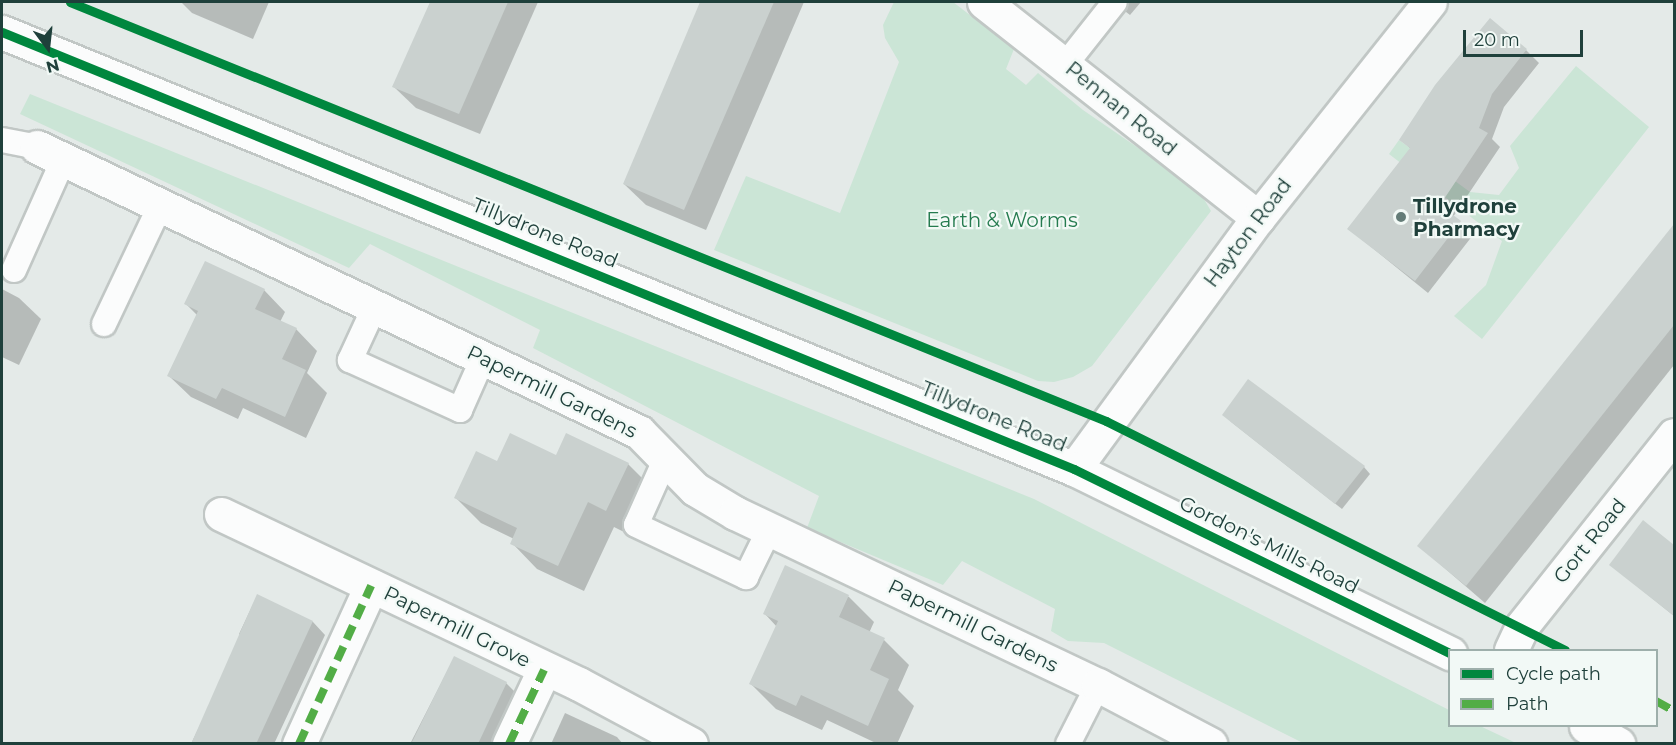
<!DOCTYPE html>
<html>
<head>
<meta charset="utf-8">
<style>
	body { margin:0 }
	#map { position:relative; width:1676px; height:745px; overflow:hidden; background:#e4eae8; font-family:Montserrat,sans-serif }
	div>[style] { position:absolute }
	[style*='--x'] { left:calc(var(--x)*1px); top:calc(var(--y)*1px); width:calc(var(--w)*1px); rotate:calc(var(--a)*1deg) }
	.green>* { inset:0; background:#cbe5d6 }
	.shadow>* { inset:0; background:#0003 }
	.building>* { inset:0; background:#cad1cf }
	.roads { filter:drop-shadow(2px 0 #c1c7c5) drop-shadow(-2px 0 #c1c7c5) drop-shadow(0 2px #c1c7c5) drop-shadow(0 -2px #c1c7c5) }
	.service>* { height:24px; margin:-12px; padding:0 12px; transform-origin:12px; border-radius:12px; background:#fbfcfc }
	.minor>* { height:33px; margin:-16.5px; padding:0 16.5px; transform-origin:16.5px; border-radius:16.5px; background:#fbfcfc }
	.tertiary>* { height:33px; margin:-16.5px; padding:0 16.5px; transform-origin:16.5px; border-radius:16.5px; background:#fbfcfc }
	.secondary>* { height:33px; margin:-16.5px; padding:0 16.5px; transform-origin:16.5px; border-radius:16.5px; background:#fbfcfc }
	.quiet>* { height:8px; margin-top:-4px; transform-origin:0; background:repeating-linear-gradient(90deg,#52ad46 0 15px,transparent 0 23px) }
	.cycleway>* { height:9px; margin:-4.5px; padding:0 4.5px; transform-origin:4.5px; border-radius:4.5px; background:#00873e }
	.dots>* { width:16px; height:16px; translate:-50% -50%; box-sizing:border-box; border:3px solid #f2f9f6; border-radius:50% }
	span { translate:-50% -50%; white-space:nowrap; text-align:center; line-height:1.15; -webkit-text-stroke:4.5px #f2f9f6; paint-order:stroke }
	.street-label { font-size:20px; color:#1f403b }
	.poi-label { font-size:20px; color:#1f403b; font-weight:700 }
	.left { translate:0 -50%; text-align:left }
	.park-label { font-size:20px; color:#257b4f }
	.frame { position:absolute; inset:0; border:3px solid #1f403b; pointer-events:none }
	.legend { position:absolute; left:1448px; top:649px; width:210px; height:78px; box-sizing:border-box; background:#f2f9f6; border:2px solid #9eafab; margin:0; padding:8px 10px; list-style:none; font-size:18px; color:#1f403b }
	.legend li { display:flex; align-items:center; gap:12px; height:30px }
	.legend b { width:30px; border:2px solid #9eafab }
	.north { position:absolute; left:18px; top:18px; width:60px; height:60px; -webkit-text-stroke:4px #f2f9f6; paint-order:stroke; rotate:165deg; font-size:16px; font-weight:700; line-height:24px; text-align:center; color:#1f403b }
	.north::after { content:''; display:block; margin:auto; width:21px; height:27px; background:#1f403b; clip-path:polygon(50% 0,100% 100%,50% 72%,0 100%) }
	.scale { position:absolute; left:1463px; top:30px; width:120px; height:27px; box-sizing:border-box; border:3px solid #1f403b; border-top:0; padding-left:8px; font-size:18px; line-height:21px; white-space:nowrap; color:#1f403b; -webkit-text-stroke:4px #f2f9f6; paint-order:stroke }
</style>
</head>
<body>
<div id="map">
	<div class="green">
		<div style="clip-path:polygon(894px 2px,953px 2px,1014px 49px,1006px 69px,1026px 85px,1038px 73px,1083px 110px,1198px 189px,1211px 211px,1092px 366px,1073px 377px,1054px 382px,1038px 381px,714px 250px,746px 176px,840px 213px,899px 62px,885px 38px,883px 25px)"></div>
		<div style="clip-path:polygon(1576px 66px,1649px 127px,1482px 339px,1454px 316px,1486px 285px,1502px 241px,1389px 154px,1399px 140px,1470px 192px,1499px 195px,1519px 168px,1510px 146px)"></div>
		<div style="clip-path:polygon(30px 94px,1034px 499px,1449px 710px,1450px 726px,1480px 726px,1516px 743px,1303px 743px,1104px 643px,1068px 641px,1051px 631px,1055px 609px,962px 561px,943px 585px,807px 528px,819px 496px,533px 348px,540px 330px,370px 244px,349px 268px,20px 114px)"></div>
	</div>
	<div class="shadow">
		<div style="clip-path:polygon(181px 2px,269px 2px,253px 39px,192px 13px)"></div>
		<div style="clip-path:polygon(432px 2px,538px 2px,480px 134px,416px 108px,394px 87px)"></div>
		<div style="clip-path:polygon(701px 2px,804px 2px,706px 230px,646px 205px,624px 184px)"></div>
		<div style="clip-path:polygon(1113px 2px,1141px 2px,1130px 15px)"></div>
		<div style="clip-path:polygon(1526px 50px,1539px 63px,1504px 107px,1492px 139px,1500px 147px,1453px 217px,1473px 235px,1428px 293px,1349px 229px,1411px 149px,1401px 140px)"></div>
		<div style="clip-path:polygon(1674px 226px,1674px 365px,1485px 603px,1419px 546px)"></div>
		<div style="clip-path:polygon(2px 289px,19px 298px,41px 319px,19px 365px,2px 357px)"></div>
		<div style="clip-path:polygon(264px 290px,285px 312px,280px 322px,296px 329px,317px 351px,307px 373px,327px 393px,306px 438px,243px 408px,238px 419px,191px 397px,169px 376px,198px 316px,186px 304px)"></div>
		<div style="clip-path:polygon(1230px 421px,1364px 467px,1370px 474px,1342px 509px)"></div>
		<div style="clip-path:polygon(557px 457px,628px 464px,654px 490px,632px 536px,614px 527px,584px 591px,537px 569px,512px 543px,514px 539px,481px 523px,456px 498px,497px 463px)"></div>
		<div style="clip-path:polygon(1643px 523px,1674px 546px,1674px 616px,1611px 565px)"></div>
		<div style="clip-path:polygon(786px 567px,849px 597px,874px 622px,869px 633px,884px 640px,909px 665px,898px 690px,914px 706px,897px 744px,878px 744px,827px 720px,822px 730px,776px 709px,751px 684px,777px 627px,765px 614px)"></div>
		<div style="clip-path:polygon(257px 596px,313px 622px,325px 635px,274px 744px,191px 744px,242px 637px,239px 634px)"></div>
		<div style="clip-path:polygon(454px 658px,506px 683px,519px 696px,496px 744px,410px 744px)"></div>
		<div style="clip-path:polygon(565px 713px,617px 737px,623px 744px,551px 744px)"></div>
	</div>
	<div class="building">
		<div style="clip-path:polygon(430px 2px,508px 2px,459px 114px,392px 87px)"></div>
		<div style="clip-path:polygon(700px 2px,774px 2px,684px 210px,623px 184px)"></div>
		<div style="clip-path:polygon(1490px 18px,1527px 49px,1492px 94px,1479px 128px,1488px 133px,1440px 205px,1461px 221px,1415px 281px,1347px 229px,1410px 148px,1399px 140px,1435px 85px)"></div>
		<div style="clip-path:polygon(1674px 224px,1674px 325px,1466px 586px,1417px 546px)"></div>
		<div style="clip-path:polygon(205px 261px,265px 289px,255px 309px,297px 328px,282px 359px,306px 370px,285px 417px,222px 388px,216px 399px,167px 376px,198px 311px,184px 304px)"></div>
		<div style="clip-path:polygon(1248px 379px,1365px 466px,1335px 504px,1222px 415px)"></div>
		<div style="clip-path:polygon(510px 433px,556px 455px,566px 433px,629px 463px,606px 511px,588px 502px,558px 566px,510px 544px,517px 528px,454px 498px,476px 451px,497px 461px)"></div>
		<div style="clip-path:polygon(1643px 520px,1674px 545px,1674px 616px,1609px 565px)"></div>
		<div style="clip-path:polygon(785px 565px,849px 595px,839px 617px,885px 638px,870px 670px,889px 679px,868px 726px,801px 695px,796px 706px,749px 684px,778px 621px,763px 614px)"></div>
		<div style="clip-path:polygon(257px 594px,313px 621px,256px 744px,191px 744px)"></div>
		<div style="clip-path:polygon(454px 656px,507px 682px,478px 744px,411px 744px)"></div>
	</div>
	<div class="roads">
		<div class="service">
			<div style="--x:1065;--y:65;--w:80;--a:-51.6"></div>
			<div style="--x:2;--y:140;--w:36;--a:11"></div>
			<div style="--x:14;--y:270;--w:123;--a:-65.9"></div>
			<div style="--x:375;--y:306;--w:60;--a:114.8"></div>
			<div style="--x:350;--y:360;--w:121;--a:24.4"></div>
			<div style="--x:460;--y:410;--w:57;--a:-66.1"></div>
			<div style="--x:104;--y:324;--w:131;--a:-64.6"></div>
			<div style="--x:666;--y:458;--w:73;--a:114.1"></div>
			<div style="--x:636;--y:525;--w:122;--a:25.3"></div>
			<div style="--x:746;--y:577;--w:55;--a:-63.9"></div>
			<div style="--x:1068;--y:744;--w:66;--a:-63"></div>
		</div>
		<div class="minor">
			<div style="--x:984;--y:2;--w:349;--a:38.2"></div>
			<div style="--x:37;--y:147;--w:666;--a:25.33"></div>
			<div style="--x:639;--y:432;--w:80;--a:45.5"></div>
			<div style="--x:695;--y:489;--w:47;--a:31"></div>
			<div style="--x:735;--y:513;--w:402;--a:25.4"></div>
			<div style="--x:1098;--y:685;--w:127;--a:27.8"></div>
			<div style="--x:221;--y:514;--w:396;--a:25.4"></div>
			<div style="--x:579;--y:684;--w:127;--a:28.2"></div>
			<div style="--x:1511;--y:650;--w:26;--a:-65"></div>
			<div style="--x:1522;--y:626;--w:244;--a:-51.5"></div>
			<div style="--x:299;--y:744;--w:174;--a:-65.5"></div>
			<div style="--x:509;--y:744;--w:82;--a:-64.7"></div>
		</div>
		<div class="tertiary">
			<div style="--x:1074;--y:469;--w:311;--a:-53.8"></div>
			<div style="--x:1258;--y:218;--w:276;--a:-51.5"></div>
		</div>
		<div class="secondary">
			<div style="--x:2;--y:32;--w:1158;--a:22.18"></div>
			<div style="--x:1074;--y:469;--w:419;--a:26.1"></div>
			<div style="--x:1586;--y:726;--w:37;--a:29"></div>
		</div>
	</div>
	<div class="quiet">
		<div style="--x:1656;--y:701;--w:21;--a:29"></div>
		<div style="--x:299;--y:744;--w:174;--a:-65.5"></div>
		<div style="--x:509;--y:744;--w:82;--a:-64.7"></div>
	</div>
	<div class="cycleway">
		<div style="--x:70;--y:2;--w:1118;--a:22.02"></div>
		<div style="--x:1106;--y:421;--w:513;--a:26.52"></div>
		<div style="--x:2;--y:32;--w:1158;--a:22.18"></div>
		<div style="--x:1074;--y:469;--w:419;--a:26.1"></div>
	</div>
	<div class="dots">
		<div style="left:1401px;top:217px;background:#647c78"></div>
	</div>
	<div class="street-label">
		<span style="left:1121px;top:109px;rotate:39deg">Pennan Road</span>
		<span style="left:545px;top:233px;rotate:22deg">Tillydrone Road</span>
		<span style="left:1248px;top:233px;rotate:-53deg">Hayton Road</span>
		<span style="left:552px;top:392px;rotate:26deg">Papermill Gardens</span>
		<span style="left:994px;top:417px;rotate:22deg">Tillydrone Road</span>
		<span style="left:1590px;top:541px;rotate:-51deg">Gort Road</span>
		<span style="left:1269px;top:545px;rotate:26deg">Gordon's Mills Road</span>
		<span style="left:973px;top:626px;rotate:26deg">Papermill Gardens</span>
		<span style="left:457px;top:627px;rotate:26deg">Papermill Grove</span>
	</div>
	<div class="poi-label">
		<span class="left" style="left:1413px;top:218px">Tillydrone<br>Pharmacy</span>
	</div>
	<div class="park-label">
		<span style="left:1002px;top:220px">Earth &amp; Worms</span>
	</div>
	<div class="frame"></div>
	<ul class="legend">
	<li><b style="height:8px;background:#00873e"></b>Cycle path</li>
	<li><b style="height:8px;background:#52ad46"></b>Path</li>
	</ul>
	<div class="north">N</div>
	<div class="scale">20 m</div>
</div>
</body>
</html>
